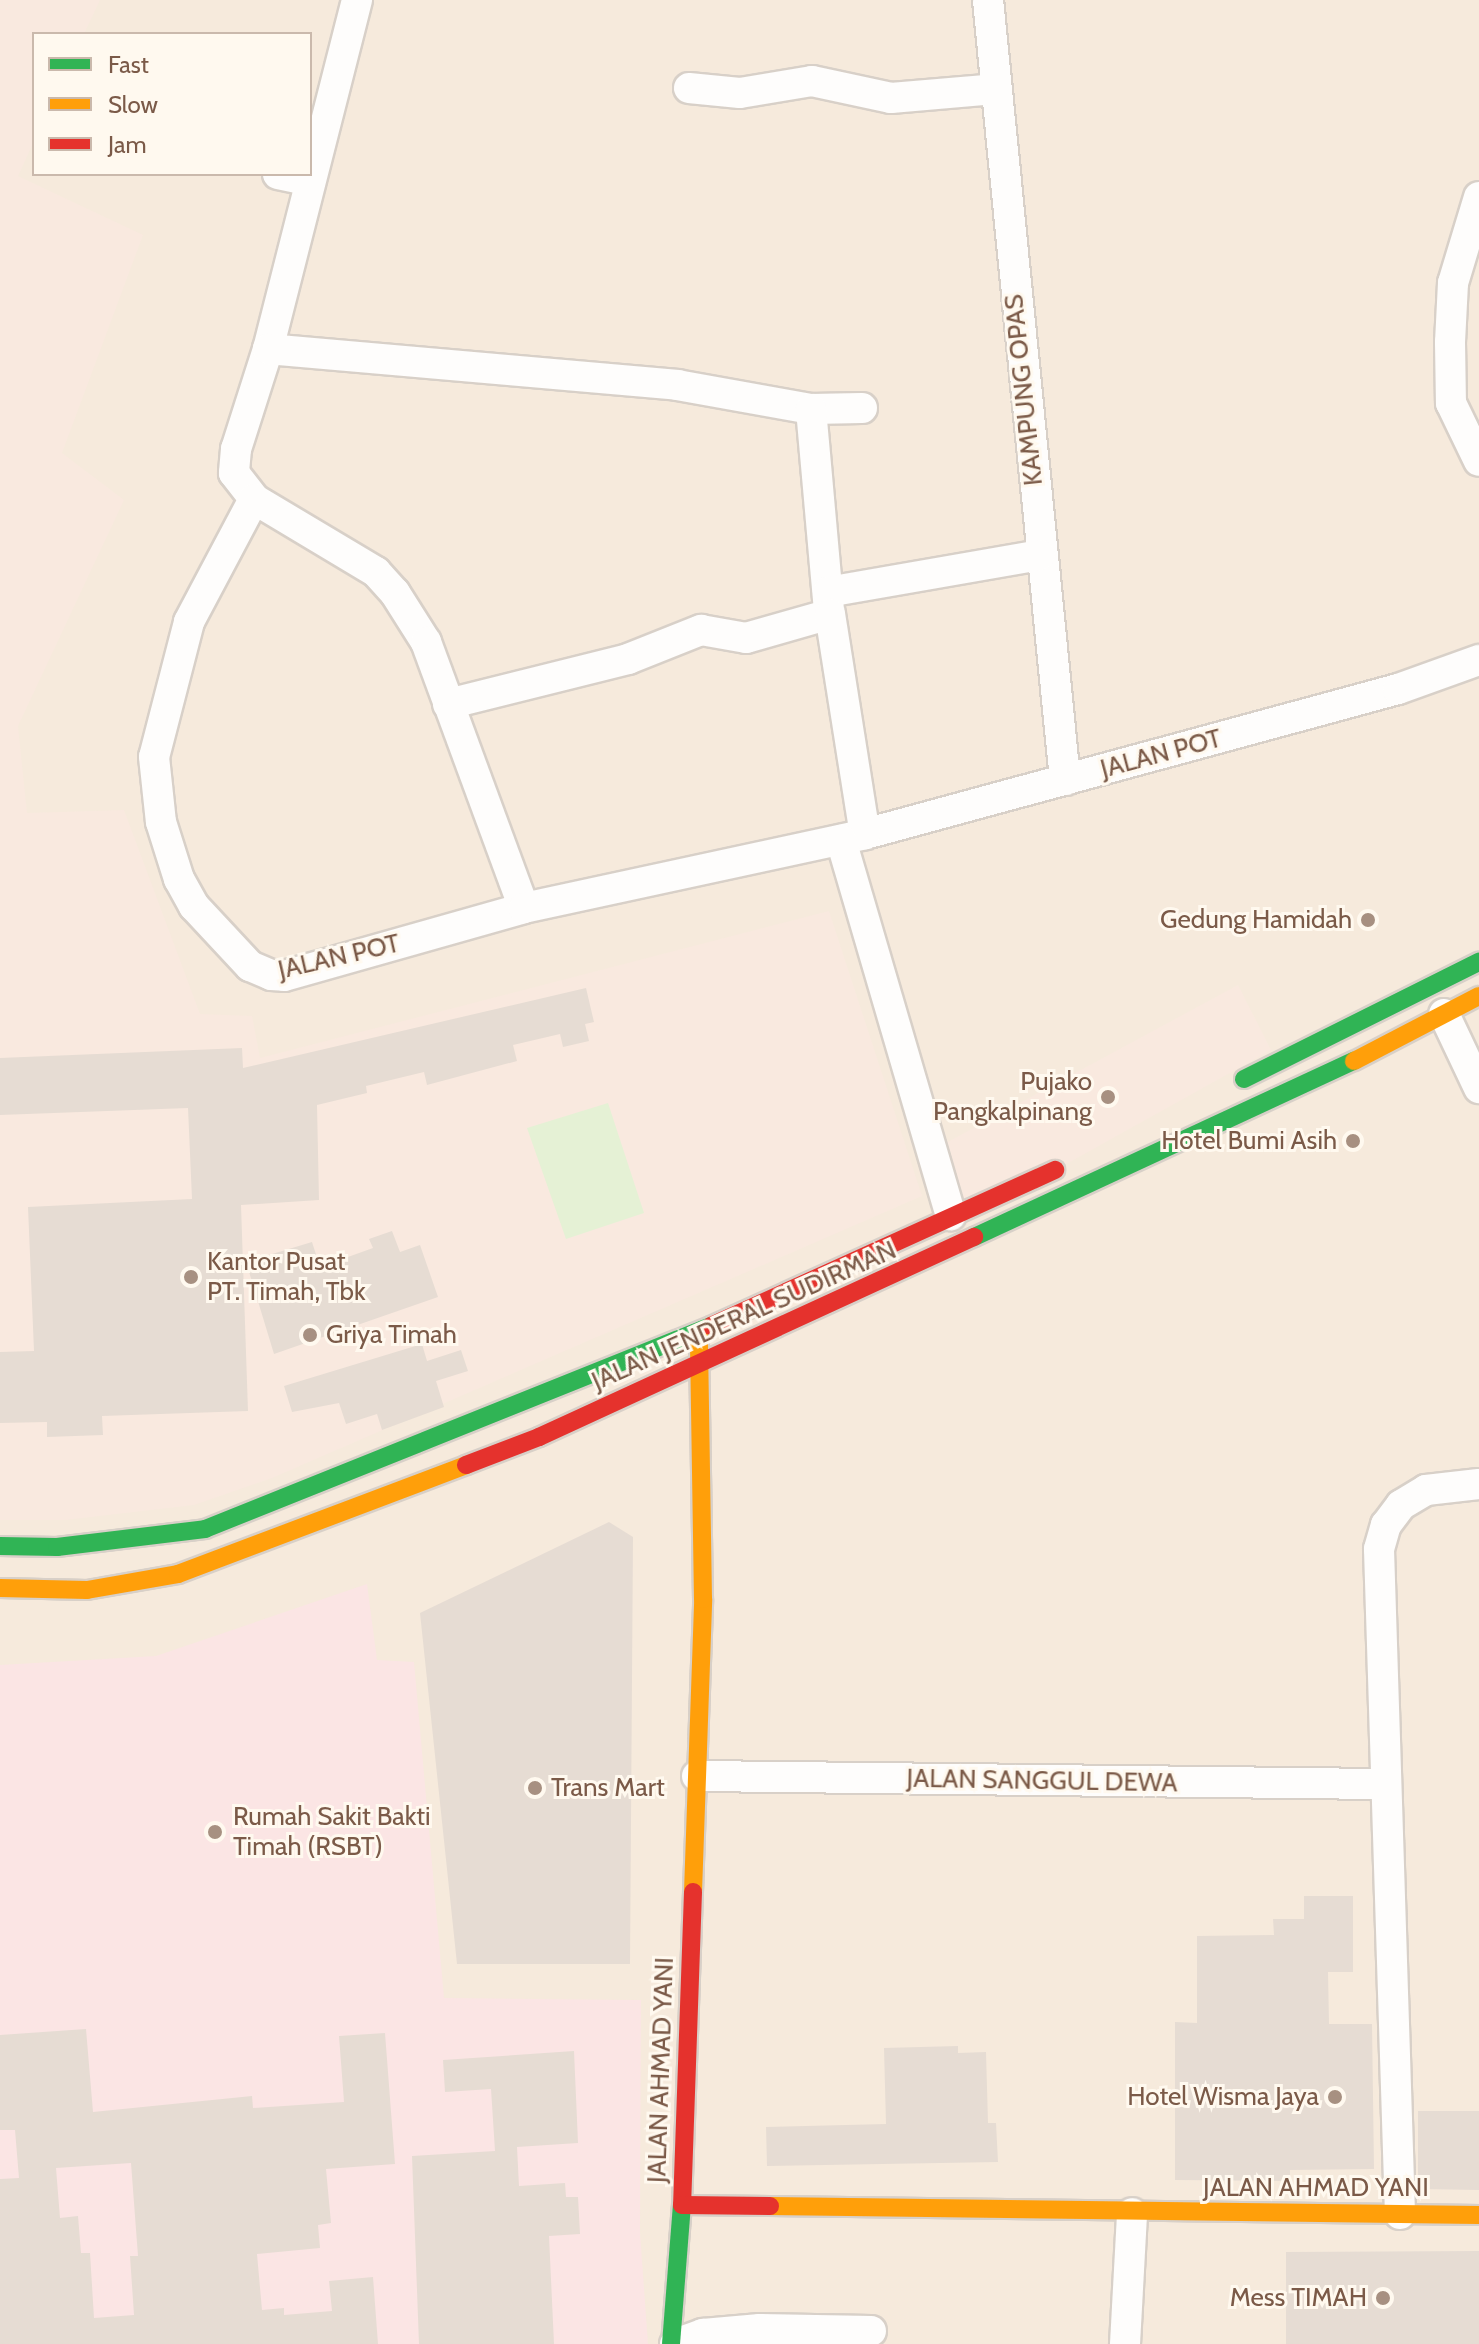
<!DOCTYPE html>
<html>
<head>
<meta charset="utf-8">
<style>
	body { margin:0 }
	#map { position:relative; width:1479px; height:2344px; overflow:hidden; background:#f9f4ec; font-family:Cabin,sans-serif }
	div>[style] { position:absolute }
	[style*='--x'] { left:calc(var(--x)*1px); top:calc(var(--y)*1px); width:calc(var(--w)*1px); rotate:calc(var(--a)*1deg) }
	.residential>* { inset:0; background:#f6eadc }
	.commercial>* { inset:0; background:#f9e9df }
	.medical>* { inset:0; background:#fbe5e4 }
	.green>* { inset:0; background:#e5f1d5 }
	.building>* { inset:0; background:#e6dcd3 }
	.roads { filter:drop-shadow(2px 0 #d8d0c8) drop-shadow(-2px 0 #d8d0c8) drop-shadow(0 2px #d8d0c8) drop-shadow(0 -2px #d8d0c8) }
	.street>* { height:30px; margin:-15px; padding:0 15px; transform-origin:15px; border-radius:15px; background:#fefdfc }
	.fast>* { height:18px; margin:-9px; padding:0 9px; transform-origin:9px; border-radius:9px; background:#30b455 }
	.slow>* { height:18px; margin:-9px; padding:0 9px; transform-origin:9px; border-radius:9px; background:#ff9f0a }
	.jam>* { height:18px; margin:-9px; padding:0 9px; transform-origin:9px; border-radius:9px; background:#e5322d }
	.dots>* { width:22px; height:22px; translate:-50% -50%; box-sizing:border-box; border:4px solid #fff9ef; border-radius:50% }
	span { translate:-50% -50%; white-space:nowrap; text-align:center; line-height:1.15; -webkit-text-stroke:6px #fff9ef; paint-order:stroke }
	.street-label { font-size:26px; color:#7b5a48 }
	.poi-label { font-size:26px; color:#7b5a48 }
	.right { translate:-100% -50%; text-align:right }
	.left { translate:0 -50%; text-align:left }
	.legend { position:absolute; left:32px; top:32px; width:280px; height:144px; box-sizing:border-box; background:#fff9ef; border:2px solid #cab9ac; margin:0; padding:10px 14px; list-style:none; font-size:24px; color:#7b5a48 }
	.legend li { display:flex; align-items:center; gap:16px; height:40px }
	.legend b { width:40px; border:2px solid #cab9ac }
</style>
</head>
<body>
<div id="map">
	<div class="residential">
		<div style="clip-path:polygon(evenodd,0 0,1479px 0,1479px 2344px,0 2344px,0 0,34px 34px,310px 34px,310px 174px,34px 174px,34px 34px)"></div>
	</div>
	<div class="commercial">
		<div style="clip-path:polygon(0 0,100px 0,84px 34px,34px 34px,34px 141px,18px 176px,143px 235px,62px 453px,124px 500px,18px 726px,27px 813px,124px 810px,200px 1014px,252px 1016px,260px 1058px,829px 911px,922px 1196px,272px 1478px,194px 1505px,65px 1520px,0 1520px)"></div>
		<div style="clip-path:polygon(1238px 985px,1271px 1050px,964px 1221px,944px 1144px)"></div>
	</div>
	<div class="medical">
		<div style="clip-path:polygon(367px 1584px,377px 1660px,414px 1662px,444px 1998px,641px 2000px,640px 2233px,648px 2344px,0 2344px,0 1665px,156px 1656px)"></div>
	</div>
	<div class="green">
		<div style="clip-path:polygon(608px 1103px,644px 1213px,566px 1239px,527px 1128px)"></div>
	</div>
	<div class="building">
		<div style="clip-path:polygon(586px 988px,594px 1022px,585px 1024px,589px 1041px,563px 1047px,560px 1034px,513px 1045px,517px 1061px,427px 1085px,424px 1072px,366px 1086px,367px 1093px,317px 1105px,319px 1200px,241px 1205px,248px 1411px,102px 1416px,103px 1435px,47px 1437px,47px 1422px,0 1423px,0 1352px,34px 1351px,28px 1207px,192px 1199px,188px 1108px,0 1115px,0 1058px,242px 1048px,243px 1068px)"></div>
		<div style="clip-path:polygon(392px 1231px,400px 1252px,420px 1245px,438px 1297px,274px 1354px,246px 1262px,312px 1242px,320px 1267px,373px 1248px,369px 1239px)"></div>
		<div style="clip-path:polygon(422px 1344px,427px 1361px,461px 1350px,468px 1371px,436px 1381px,444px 1407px,382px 1430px,377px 1414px,346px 1424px,339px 1403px,292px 1412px,284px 1386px)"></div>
		<div style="clip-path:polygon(609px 1522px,633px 1537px,630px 1964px,457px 1964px,420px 1613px)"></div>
		<div style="clip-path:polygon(1304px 1896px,1353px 1896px,1353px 1972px,1328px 1972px,1329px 2024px,1372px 2024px,1374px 2169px,1290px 2170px,1290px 2181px,1175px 2180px,1175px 2022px,1197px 2023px,1197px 1936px,1274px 1935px,1273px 1919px,1304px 1919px)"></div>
		<div style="clip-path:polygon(evenodd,86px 2029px,93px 2112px,252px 2096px,253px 2108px,344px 2102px,339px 2036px,385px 2033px,395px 2164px,326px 2169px,331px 2223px,318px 2225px,320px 2248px,257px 2254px,262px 2310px,284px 2308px,284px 2315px,332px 2311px,329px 2281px,373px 2277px,378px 2344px,0 2344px,0 2179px,19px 2178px,15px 2130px,0 2130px,0 2035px,86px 2029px,131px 2163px,138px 2256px,130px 2256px,134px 2315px,94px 2318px,90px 2253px,81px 2253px,78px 2216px,60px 2218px,56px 2168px,131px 2163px)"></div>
		<div style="clip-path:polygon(958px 2046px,958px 2053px,986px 2052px,988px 2123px,996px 2123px,998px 2162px,767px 2166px,766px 2127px,886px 2124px,884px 2048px)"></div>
		<div style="clip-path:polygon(574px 2051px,578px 2143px,517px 2147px,519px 2186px,565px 2183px,566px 2197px,578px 2197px,580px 2234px,549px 2236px,554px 2344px,419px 2344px,412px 2156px,495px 2151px,491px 2089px,445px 2092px,443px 2060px)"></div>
		<div style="clip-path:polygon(1418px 2111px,1479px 2111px,1479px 2190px,1418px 2189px)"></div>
		<div style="clip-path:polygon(1479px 2251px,1479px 2344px,1286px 2344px,1286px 2252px)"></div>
	</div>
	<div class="roads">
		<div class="street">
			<div style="--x:357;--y:0;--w:360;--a:104.3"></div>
			<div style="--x:268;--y:349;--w:105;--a:107.7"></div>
			<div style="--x:236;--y:449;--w:24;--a:95"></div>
			<div style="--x:234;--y:473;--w:33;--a:52"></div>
			<div style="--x:254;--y:499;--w:142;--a:30.9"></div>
			<div style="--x:376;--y:572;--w:28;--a:48"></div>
			<div style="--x:395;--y:593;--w:58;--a:57.7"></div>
			<div style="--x:426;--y:642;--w:283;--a:69.8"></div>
			<div style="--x:988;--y:0;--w:784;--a:84.36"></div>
			<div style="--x:689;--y:88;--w:51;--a:5.6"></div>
			<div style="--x:740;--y:93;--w:73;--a:-9.5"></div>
			<div style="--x:812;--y:81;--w:81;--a:12.1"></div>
			<div style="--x:891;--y:98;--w:104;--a:-4.9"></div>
			<div style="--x:278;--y:174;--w:33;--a:12"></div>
			<div style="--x:1479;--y:197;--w:90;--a:106.8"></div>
			<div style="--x:1453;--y:283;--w:59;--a:92.9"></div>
			<div style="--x:1450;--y:342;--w:61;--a:89.1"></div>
			<div style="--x:1451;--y:403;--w:64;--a:64.2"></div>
			<div style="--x:268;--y:349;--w:411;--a:5"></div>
			<div style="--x:677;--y:385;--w:136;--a:10.2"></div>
			<div style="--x:811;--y:409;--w:51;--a:-1.1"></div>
			<div style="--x:811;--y:409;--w:204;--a:84.9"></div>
			<div style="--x:254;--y:499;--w:139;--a:117.9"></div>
			<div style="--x:189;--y:622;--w:139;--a:104.5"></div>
			<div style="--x:154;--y:757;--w:65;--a:83.9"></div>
			<div style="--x:161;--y:822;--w:60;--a:72.5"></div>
			<div style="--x:179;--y:879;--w:31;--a:61"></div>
			<div style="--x:194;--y:906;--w:82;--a:47"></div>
			<div style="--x:250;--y:966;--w:23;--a:23"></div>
			<div style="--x:271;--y:975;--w:13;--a:4"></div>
			<div style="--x:284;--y:976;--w:249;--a:-15.8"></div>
			<div style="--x:524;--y:908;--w:349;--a:-12.2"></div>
			<div style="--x:865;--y:834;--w:552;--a:-15.22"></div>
			<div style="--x:1398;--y:689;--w:86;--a:-19.7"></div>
			<div style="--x:828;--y:592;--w:215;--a:-9.9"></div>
			<div style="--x:448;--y:704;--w:186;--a:-14"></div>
			<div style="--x:628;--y:659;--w:79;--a:-21.7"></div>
			<div style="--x:701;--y:630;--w:46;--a:10.1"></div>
			<div style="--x:746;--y:638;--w:87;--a:-15.9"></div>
			<div style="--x:830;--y:614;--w:223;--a:81"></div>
			<div style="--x:841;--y:840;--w:391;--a:73.7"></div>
			<div style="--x:1444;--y:1014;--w:82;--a:64.7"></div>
			<div style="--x:697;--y:1776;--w:689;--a:0.67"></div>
			<div style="--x:1400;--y:2214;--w:665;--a:-91.81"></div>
			<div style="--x:1379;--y:1549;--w:25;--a:-74"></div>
			<div style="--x:1386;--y:1525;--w:25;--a:-53"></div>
			<div style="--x:1401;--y:1505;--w:29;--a:-31"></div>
			<div style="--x:1426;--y:1490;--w:53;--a:-6.5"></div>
			<div style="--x:675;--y:2344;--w:30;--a:-20"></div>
			<div style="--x:703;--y:2334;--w:57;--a:-5"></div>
			<div style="--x:760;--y:2329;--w:111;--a:1"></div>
			<div style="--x:1125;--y:2344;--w:131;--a:-86.9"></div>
		</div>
		<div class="fast">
			<div style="--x:1244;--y:1079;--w:263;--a:-26.5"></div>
			<div style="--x:974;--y:1237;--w:419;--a:-24.9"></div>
			<div style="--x:0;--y:1546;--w:57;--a:1"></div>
			<div style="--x:57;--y:1547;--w:149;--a:-6.9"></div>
			<div style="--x:205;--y:1529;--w:545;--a:-21.86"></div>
			<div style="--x:671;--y:2344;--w:139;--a:-85.5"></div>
		</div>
		<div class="slow">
			<div style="--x:1354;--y:1061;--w:141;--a:-27.5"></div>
			<div style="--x:0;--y:1588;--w:87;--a:1.3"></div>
			<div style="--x:87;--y:1590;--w:92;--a:-10"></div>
			<div style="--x:178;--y:1574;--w:308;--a:-20.7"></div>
			<div style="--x:693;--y:1892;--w:293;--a:-88"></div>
			<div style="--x:703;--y:1599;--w:267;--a:-90.9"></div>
			<div style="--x:770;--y:2206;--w:709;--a:0.73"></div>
		</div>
		<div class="jam">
			<div style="--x:711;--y:1326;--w:378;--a:-24.4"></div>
			<div style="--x:466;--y:1465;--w:78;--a:-21"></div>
			<div style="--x:539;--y:1437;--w:479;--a:-24.7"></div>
			<div style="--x:693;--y:1892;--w:313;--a:92"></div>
			<div style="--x:682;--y:2205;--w:88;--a:0.7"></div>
		</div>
	</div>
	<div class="dots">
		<div style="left:1368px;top:920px;background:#a79081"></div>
		<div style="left:1108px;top:1097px;background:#a79081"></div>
		<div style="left:1353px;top:1141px;background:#a79081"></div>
		<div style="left:191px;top:1277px;background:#a79081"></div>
		<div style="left:310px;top:1335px;background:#a79081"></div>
		<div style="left:535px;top:1788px;background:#a79081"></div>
		<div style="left:215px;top:1832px;background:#a79081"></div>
		<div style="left:1335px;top:2097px;background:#a79081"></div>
		<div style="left:1383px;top:2298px;background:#a79081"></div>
	</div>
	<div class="street-label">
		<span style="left:1024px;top:390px;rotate:-96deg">KAMPUNG OPAS</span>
		<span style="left:1161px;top:754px;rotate:-15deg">JALAN POT</span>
		<span style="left:339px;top:957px;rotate:-13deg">JALAN POT</span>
		<span style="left:744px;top:1316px;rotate:-24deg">JALAN JENDERAL SUDIRMAN</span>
		<span style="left:1042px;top:1781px;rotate:1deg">JALAN SANGGUL DEWA</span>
		<span style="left:661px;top:2070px;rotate:-88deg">JALAN AHMAD YANI</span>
		<span style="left:1316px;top:2188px">JALAN AHMAD YANI</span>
	</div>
	<div class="poi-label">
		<span class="right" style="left:1352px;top:920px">Gedung Hamidah</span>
		<span class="right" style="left:1092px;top:1097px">Pujako<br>Pangkalpinang</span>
		<span class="right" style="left:1337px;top:1141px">Hotel Bumi Asih</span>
		<span class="left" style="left:207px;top:1277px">Kantor Pusat<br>PT. Timah, Tbk</span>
		<span class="left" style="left:326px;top:1335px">Griya Timah</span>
		<span class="left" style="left:551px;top:1788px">Trans Mart</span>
		<span class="left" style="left:233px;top:1832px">Rumah Sakit Bakti<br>Timah (RSBT)</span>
		<span class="right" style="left:1319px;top:2097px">Hotel Wisma Jaya</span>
		<span class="right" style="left:1367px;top:2298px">Mess TIMAH</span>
	</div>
	<ul class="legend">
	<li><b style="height:10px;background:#30b455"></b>Fast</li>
	<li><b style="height:10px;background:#ff9f0a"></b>Slow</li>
	<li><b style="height:10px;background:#e5322d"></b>Jam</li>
	</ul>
</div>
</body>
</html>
